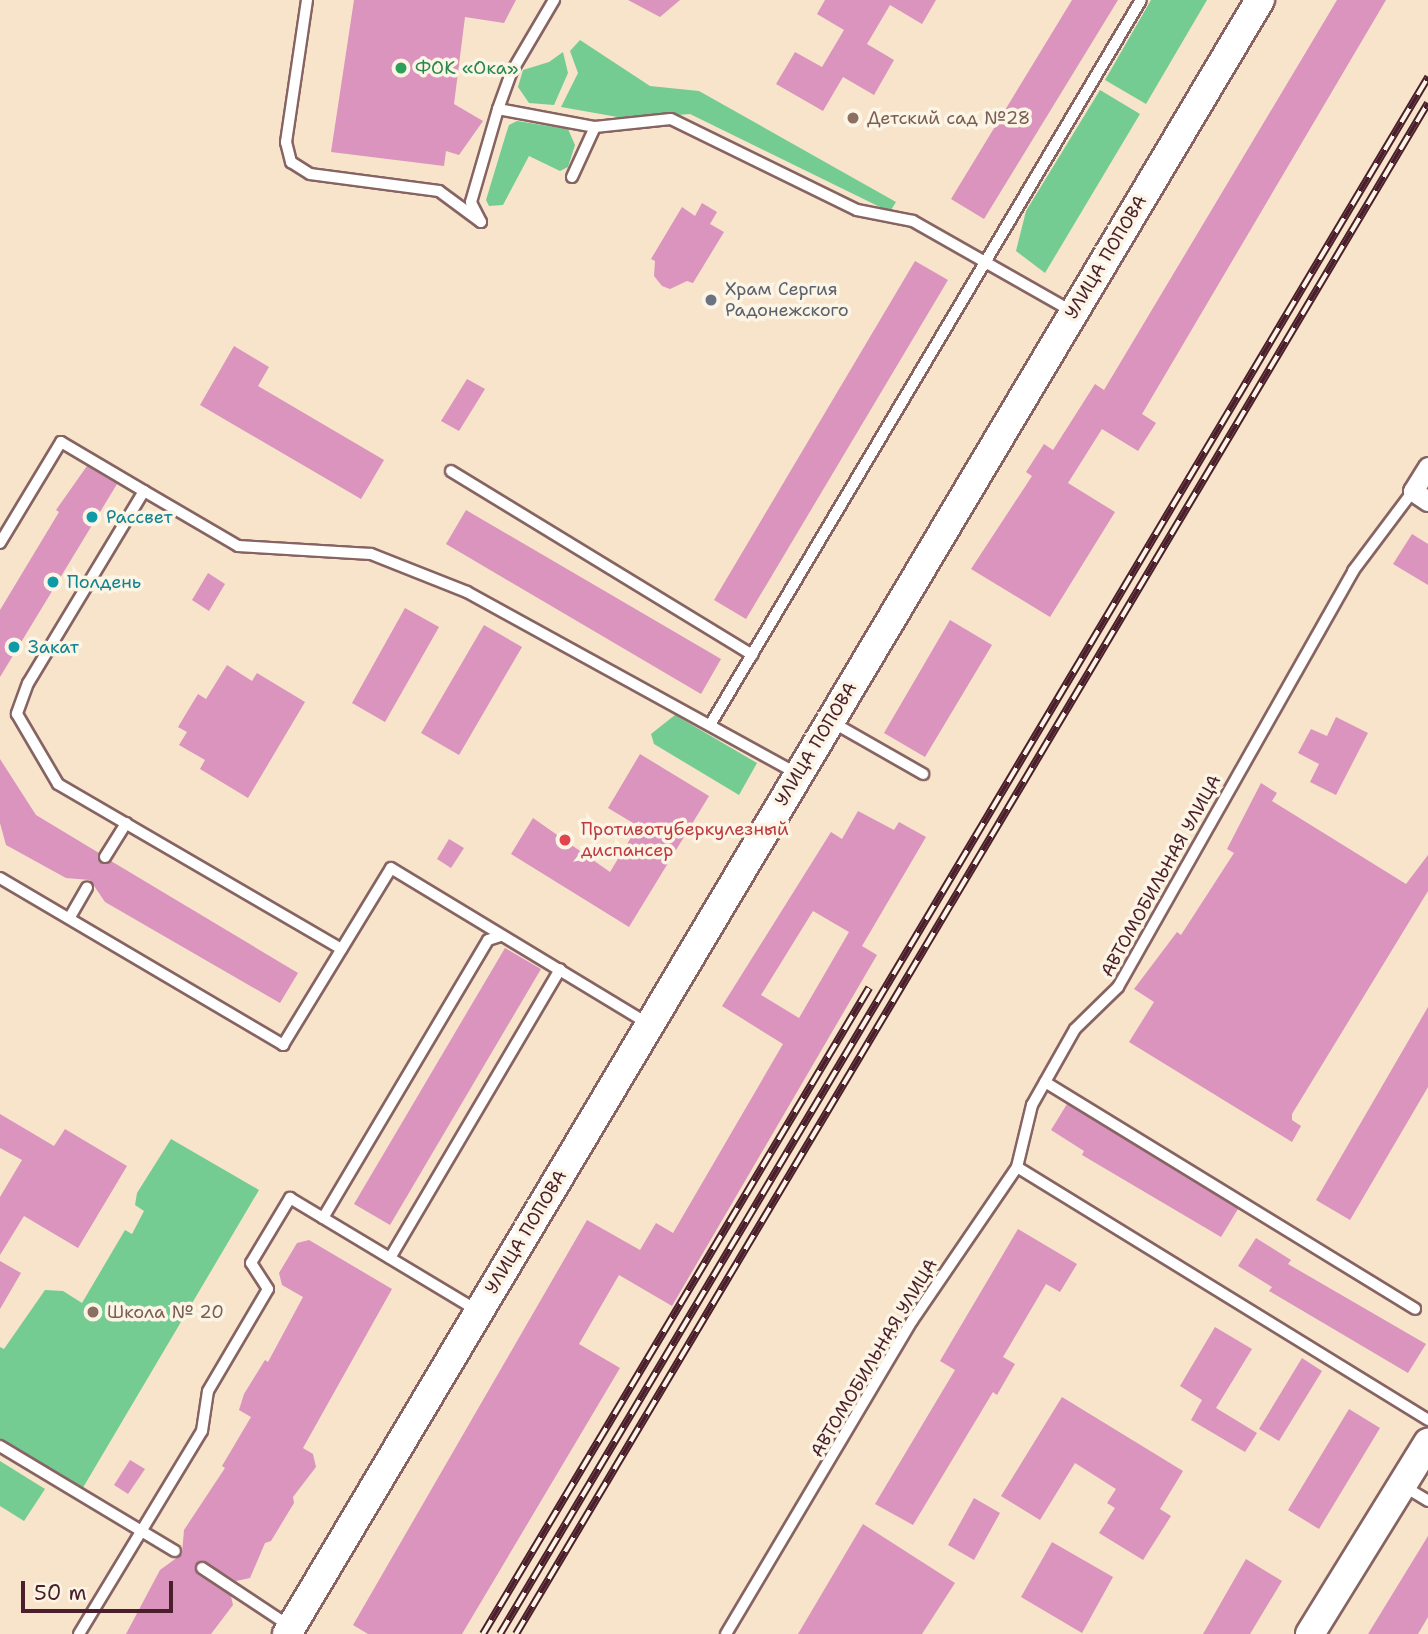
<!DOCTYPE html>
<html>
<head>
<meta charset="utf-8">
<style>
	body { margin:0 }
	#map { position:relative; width:1428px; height:1634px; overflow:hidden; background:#f7e4cb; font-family:"Shantell Sans",sans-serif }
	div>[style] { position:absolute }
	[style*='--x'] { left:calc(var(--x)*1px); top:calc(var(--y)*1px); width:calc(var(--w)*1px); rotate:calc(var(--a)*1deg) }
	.green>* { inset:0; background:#74cc93 }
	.building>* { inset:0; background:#da94be }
	.roads { filter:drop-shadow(2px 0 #876463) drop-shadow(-2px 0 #876463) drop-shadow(0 2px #876463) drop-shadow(0 -2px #876463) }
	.lane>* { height:10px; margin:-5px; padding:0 5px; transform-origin:5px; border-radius:5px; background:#fff }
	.street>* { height:19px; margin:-9.5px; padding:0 9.5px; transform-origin:9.5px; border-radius:9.5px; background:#fff }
	.secondary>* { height:28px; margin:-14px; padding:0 14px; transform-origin:14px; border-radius:14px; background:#fff }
	.rail>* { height:8px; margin-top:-4px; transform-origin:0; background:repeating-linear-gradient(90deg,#fcf5e5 0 16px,#4a1f2b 0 32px); box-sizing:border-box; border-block:2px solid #4a1f2b }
	.dots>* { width:19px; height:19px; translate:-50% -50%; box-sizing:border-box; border:4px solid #fcf5e5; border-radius:50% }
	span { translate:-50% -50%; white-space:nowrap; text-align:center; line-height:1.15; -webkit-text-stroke:7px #fcf5e5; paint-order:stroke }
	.leisure-label { font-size:18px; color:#27864d }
	.left { translate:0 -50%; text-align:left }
	.education-label { font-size:18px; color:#785e54 }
	.street-label { font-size:18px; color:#4a1f2b }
	.worship-label { font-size:18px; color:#5b616d }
	.culture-label { font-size:18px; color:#0d838f }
	.health-label { font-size:18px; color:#be3a42 }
	.scale { position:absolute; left:21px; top:1581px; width:152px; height:32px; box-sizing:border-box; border:4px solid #4a1f2b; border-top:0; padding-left:9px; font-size:21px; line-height:24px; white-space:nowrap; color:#4a1f2b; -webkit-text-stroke:5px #fcf5e5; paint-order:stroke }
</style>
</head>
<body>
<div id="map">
	<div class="green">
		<div style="clip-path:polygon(1151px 0,1207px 0,1146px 104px,1105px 80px)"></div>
		<div style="clip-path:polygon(580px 40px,650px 86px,699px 91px,896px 202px,891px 210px,884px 209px,690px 114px,629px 119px,561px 107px,578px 73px,570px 51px)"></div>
		<div style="clip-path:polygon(563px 52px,568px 73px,554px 105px,529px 103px,518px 87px,523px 70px,549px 62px)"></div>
		<div style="clip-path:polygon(1100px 90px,1140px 114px,1045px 273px,1016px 251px,1026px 211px)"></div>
		<div style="clip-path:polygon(517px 121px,568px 129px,575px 145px,568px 167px,560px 171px,529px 156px,503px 205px,489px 206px,486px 200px,506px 134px,509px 125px)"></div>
		<div style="clip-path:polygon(675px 715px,757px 763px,739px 795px,654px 744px,651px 734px)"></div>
		<div style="clip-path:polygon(171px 1139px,259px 1190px,81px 1491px,0 1441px,0 1347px,4px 1349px,45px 1290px,63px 1291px,82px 1303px,125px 1230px,132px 1234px,144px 1211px,135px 1205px,137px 1193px)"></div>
		<div style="clip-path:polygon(0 1461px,45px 1489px,24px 1521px,0 1506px)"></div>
	</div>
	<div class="building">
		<div style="clip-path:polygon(354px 0,516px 0,504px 23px,465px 17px,454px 104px,483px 121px,459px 155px,446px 151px,444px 166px,331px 152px)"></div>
		<div style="clip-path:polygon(628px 0,680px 0,660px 17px)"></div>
		<div style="clip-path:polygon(825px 0,936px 0,922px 24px,890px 5px,867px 44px,894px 60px,874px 95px,843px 77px,823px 111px,776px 84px,795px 52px,822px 67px,844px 30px,817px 14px)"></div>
		<div style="clip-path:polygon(1072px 0,1118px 0,984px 219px,951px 199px)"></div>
		<div style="clip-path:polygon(1337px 0,1386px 0,1142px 414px,1156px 423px,1138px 451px,1102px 429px,1068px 483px,1115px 512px,1050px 617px,971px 569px,1032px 476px,1026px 472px,1044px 444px,1053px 450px,1095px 384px,1104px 390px)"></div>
		<div style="clip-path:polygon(702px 203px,717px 212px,710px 224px,724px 232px,693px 283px,687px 281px,670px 289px,662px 286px,654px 276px,655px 261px,651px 259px,682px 207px,695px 216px)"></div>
		<div style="clip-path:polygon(915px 261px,948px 280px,746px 619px,714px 600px)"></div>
		<div style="clip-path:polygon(234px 346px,269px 367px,258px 386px,384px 460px,361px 499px,200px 405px)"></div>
		<div style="clip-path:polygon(467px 379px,485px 389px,459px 431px,441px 421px)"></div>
		<div style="clip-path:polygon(87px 466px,117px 484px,0 677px,0 610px,59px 512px,56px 510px)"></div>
		<div style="clip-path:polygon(466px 510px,721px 659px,701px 694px,446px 544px)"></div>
		<div style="clip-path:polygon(1412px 534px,1428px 544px,1428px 585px,1393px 564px)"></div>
		<div style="clip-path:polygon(208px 573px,225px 584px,209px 611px,192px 600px)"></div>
		<div style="clip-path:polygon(405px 608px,439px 627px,385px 722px,352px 703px)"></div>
		<div style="clip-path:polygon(950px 620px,992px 645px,925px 757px,884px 733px)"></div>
		<div style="clip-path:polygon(484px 625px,522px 647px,459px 755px,421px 733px)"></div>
		<div style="clip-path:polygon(227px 665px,252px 681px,257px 673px,305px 702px,248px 798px,200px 769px,205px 760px,179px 745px,187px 732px,178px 727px,198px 694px,206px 699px)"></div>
		<div style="clip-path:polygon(1336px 717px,1368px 733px,1336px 795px,1310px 782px,1319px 764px,1298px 753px,1311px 729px,1327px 736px)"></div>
		<div style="clip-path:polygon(640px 754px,709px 796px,629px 927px,511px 854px,533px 818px,610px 872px,638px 826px,608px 808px)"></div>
		<div style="clip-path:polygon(0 759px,36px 815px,99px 853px,101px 863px,111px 861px,298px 973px,280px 1003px,105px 902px,90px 880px,66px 878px,6px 845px,0 823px)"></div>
		<div style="clip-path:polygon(1261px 783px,1277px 793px,1272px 801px,1406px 884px,1428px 855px,1428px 891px,1292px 1114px,1292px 1120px,1301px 1126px,1292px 1142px,1129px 1042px,1154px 1002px,1134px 989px,1177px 932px,1181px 935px,1234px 853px,1227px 849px)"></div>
		<div style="clip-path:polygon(evenodd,858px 811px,894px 830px,899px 822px,926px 837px,862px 946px,877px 955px,672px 1306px,619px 1275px,579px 1344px,620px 1368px,462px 1634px,368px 1634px,353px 1625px,587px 1220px,640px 1250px,656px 1223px,673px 1233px,783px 1044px,722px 1006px,831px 832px,842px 839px,858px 811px,813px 911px,849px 932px,799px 1018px,761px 995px,813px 911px)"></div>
		<div style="clip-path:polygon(449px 839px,464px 848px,451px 868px,437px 859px)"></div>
		<div style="clip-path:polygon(505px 948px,541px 969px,390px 1225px,354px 1204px)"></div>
		<div style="clip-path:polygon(1428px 1007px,1428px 1087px,1350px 1220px,1316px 1200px)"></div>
		<div style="clip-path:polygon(1067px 1104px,1238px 1209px,1221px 1237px,1082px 1155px,1084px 1151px,1051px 1130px)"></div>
		<div style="clip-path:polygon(0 1114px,54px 1146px,65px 1129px,127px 1166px,78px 1248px,24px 1216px,0 1255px,0 1197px,22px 1160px,0 1148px)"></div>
		<div style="clip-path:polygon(1018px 1229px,1077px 1264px,1060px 1292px,1046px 1284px,1003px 1357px,1015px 1364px,997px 1395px,993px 1392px,913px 1525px,875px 1504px,955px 1370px,940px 1361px)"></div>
		<div style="clip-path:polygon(1256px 1238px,1291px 1260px,1288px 1264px,1426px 1344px,1408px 1373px,1269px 1291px,1272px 1287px,1238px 1266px)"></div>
		<div style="clip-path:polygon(309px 1240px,392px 1289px,303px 1448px,313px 1454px,316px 1467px,293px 1497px,294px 1503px,271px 1541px,265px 1543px,250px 1578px,236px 1581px,205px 1562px,195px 1564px,197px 1574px,231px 1596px,233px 1605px,211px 1634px,126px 1634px,160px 1570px,182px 1554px,184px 1530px,225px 1468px,222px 1466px,251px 1417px,239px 1410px,244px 1394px,265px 1360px,268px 1362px,303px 1297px,282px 1285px,279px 1273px,297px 1243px)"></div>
		<div style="clip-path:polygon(0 1261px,21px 1273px,0 1309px)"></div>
		<div style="clip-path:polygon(1215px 1327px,1252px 1349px,1216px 1408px,1257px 1433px,1245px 1452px,1191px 1420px,1202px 1400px,1180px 1386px)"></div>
		<div style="clip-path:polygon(1302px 1358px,1322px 1371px,1279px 1441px,1259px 1429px)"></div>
		<div style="clip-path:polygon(1062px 1397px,1183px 1471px,1160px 1509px,1171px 1516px,1143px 1560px,1099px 1533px,1115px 1508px,1107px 1503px,1116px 1489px,1075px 1463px,1040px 1520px,1001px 1496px)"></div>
		<div style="clip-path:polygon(1349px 1409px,1380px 1428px,1319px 1529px,1288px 1510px)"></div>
		<div style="clip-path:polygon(130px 1460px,145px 1469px,128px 1494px,114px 1485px)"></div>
		<div style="clip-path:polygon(974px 1498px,1000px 1513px,974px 1560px,948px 1545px)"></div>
		<div style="clip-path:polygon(863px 1524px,955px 1583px,922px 1634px,798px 1634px)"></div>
		<div style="clip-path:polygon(1428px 1536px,1428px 1617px,1418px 1634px,1368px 1634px)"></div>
		<div style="clip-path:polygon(1052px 1542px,1113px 1577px,1082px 1633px,1021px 1597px)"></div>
		<div style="clip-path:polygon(1246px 1559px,1282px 1581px,1250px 1634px,1203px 1634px)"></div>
	</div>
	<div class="roads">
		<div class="lane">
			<div style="--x:307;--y:0;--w:144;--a:98.4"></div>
			<div style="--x:286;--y:142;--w:21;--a:76"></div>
			<div style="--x:291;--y:162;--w:22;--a:32"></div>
			<div style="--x:310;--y:174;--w:130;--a:7.5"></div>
			<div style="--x:439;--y:191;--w:52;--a:36.4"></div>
			<div style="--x:481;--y:222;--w:22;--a:-117"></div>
			<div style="--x:471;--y:202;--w:97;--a:-73.8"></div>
			<div style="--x:498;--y:109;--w:38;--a:-70"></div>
			<div style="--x:511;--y:73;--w:85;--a:-59.5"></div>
			<div style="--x:498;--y:109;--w:99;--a:10.5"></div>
			<div style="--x:572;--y:177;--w:55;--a:-65.3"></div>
			<div style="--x:595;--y:127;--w:76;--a:-6"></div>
			<div style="--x:671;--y:119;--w:207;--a:26.1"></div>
			<div style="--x:857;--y:210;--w:57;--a:11.1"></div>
			<div style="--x:913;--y:221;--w:184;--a:29.6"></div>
			<div style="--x:451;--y:471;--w:353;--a:31.4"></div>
			<div style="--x:144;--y:491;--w:109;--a:30.3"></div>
			<div style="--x:238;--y:546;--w:133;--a:3.4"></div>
			<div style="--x:371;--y:554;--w:103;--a:21.6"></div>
			<div style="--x:467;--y:592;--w:378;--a:28.8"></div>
			<div style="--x:0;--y:543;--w:118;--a:-58.9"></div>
			<div style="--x:61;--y:442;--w:96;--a:30.6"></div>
			<div style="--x:144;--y:491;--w:224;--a:121.1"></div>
			<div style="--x:28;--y:683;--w:33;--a:110"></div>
			<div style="--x:17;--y:714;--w:81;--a:59.6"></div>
			<div style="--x:58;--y:784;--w:328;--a:30.2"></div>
			<div style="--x:832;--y:722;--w:105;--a:29.7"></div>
			<div style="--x:710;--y:725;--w:843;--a:-59.27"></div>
			<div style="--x:105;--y:857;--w:40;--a:-58"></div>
			<div style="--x:0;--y:878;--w:329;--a:30.5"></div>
			<div style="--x:283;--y:1045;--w:207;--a:-58.6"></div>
			<div style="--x:391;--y:868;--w:301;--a:31.2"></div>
			<div style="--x:70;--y:917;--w:34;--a:-60"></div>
			<div style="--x:1045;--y:1082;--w:434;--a:31.5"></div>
			<div style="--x:1017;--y:1167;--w:483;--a:31.6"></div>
			<div style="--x:323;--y:1218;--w:323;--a:-59.3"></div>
			<div style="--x:488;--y:940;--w:13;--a:-18"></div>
			<div style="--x:390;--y:1258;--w:335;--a:-59.5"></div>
			<div style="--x:0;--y:1446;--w:204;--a:31"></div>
			<div style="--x:1405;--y:1487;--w:27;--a:31"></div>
			<div style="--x:202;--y:1568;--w:103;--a:33.5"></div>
			<div style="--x:79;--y:1634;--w:237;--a:-58.8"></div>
			<div style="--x:202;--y:1431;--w:40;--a:-81.5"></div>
			<div style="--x:208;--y:1391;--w:118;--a:-59.5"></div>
			<div style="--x:268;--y:1289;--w:31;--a:-123"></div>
			<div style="--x:251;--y:1263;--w:76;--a:-59"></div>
			<div style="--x:290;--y:1198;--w:219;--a:31"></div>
			<div style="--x:726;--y:1634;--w:364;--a:-59.3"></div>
			<div style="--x:912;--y:1321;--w:186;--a:-55.7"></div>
			<div style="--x:1017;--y:1167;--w:64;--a:-76.4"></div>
			<div style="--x:1032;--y:1105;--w:87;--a:-60.5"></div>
			<div style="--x:1075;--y:1029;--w:60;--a:-44.3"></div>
			<div style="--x:1118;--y:987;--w:478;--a:-60.5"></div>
			<div style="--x:1353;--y:571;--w:100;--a:-53.1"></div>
		</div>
		<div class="street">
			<div style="--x:1428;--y:467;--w:28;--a:122"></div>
			<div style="--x:1413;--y:491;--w:18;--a:34"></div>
		</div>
		<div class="secondary">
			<div style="--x:287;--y:1634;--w:1902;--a:-59.23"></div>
			<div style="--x:1310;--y:1634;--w:225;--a:-58.3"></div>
		</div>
	</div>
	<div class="rail">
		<div style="--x:483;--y:1634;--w:753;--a:-59.14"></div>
		<div style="--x:500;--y:1634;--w:1813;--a:-59.2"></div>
		<div style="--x:516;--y:1634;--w:1782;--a:-59.22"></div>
	</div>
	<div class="dots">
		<div style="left:401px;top:68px;background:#2e9e5b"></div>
		<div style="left:853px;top:118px;background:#8d6e63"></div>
		<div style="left:711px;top:300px;background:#6b7280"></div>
		<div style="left:92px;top:517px;background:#0f9aa8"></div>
		<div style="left:53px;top:582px;background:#0f9aa8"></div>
		<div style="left:14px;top:647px;background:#0f9aa8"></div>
		<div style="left:565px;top:840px;background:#e0444e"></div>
		<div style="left:93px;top:1312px;background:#8d6e63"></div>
	</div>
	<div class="leisure-label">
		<span class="left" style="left:415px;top:68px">ФОК «Ока»</span>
	</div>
	<div class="education-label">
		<span class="left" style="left:867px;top:118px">Детский сад №28</span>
		<span class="left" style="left:107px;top:1312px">Школа № 20</span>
	</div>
	<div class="street-label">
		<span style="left:1106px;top:257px;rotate:-59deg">УЛИЦА ПОПОВА</span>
		<span style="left:816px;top:744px;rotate:-59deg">УЛИЦА ПОПОВА</span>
		<span style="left:1161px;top:876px;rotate:-61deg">АВТОМОБИЛЬНАЯ УЛИЦА</span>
		<span style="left:526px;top:1232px;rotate:-59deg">УЛИЦА ПОПОВА</span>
		<span style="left:874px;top:1358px;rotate:-59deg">АВТОМОБИЛЬНАЯ УЛИЦА</span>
	</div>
	<div class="worship-label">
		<span class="left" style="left:725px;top:300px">Храм Сергия<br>Радонежского</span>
	</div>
	<div class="culture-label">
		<span class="left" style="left:106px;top:517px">Рассвет</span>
		<span class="left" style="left:67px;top:582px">Полдень</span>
		<span class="left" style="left:28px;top:647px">Закат</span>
	</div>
	<div class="health-label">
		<span class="left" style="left:581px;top:840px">Противотуберкулезный<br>диспансер</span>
	</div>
	<div class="scale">50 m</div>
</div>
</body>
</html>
